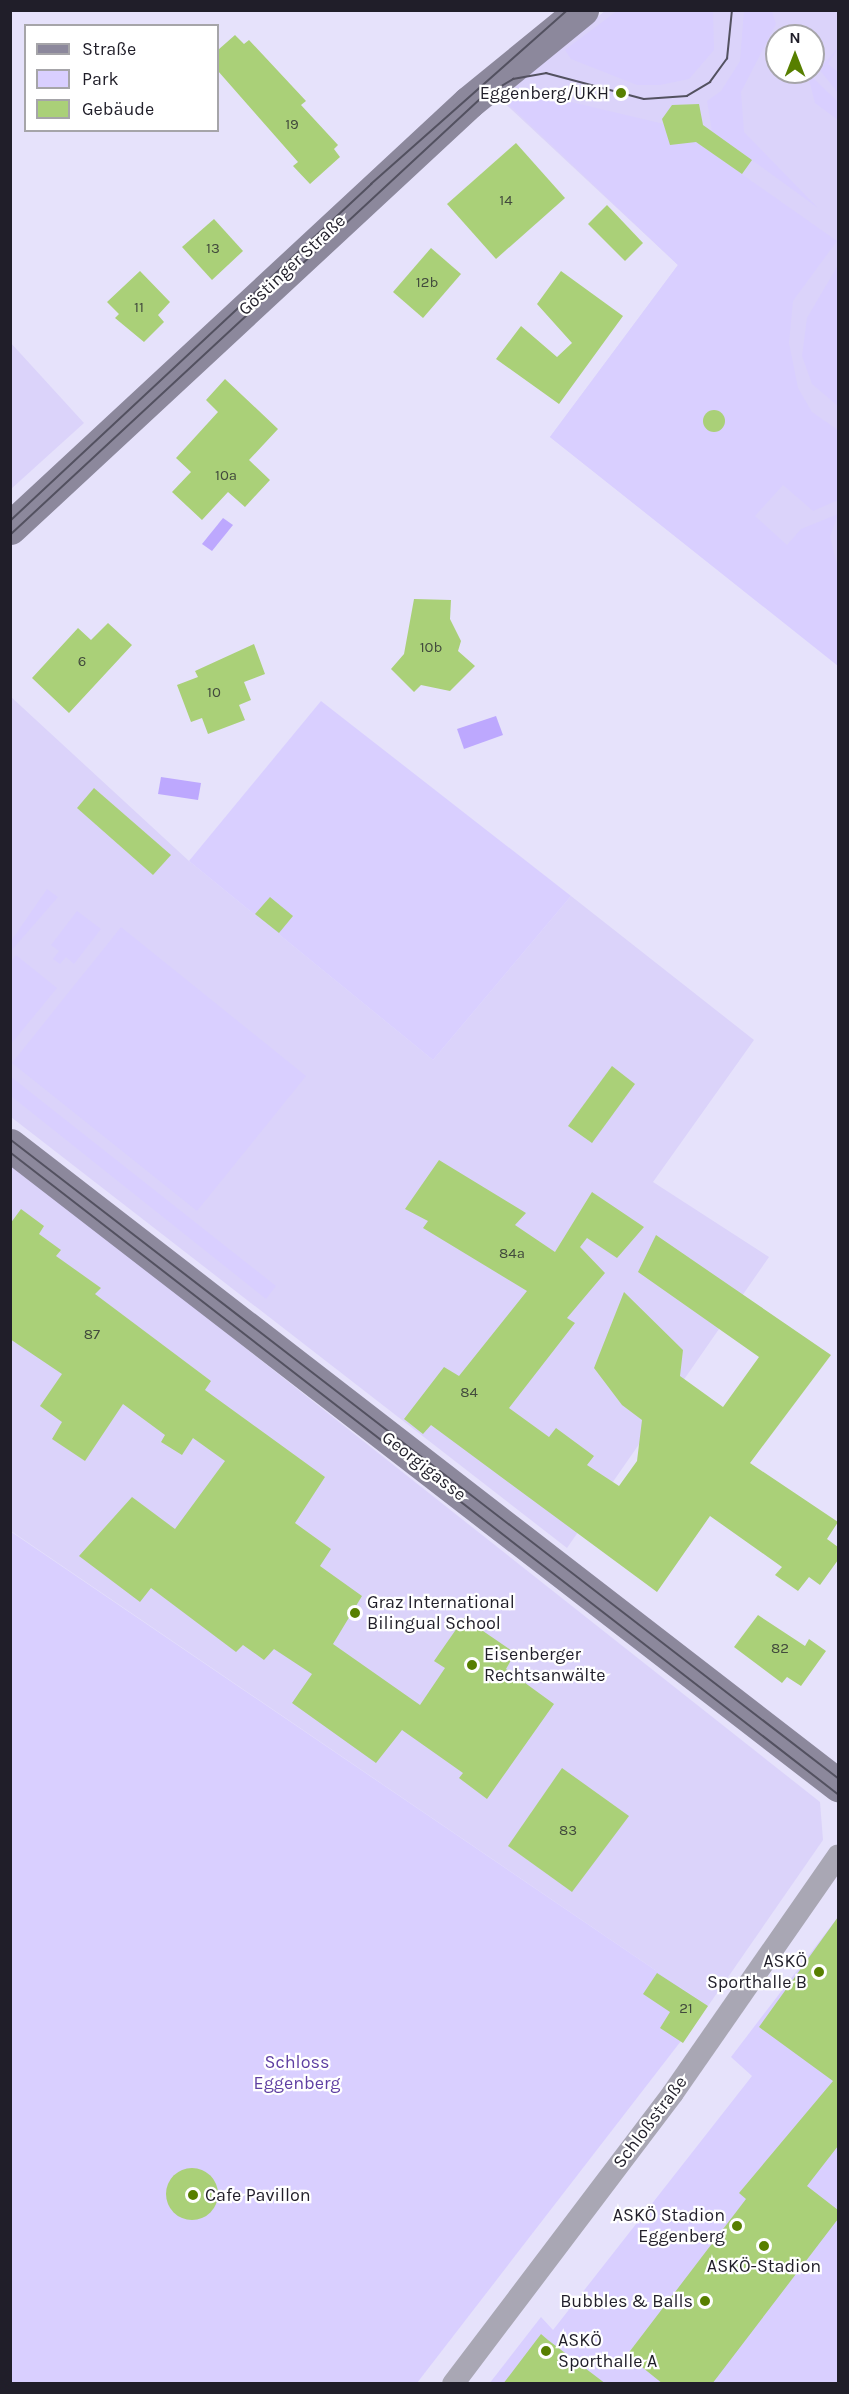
<!DOCTYPE html>
<html>
<head>
<meta charset="utf-8">
<style>
	body { margin:0 }
	#map { position:relative; width:849px; height:2394px; overflow:hidden; background:#e6e2fb; font-family:Karla,sans-serif }
	div>[style] { position:absolute }
	[style*='--x'] { left:calc(var(--x)*1px); top:calc(var(--y)*1px); width:calc(var(--w)*1px); rotate:calc(var(--a)*1deg) }
	.built>* { inset:0; background:#dbd3fa }
	.green>* { inset:0; background:#d9cfff }
	.water>* { inset:0; background:#bda8fe }
	.building>* { inset:0; background:#aad078 }
	.round { border-radius:50% }
	.minor>* { height:22px; margin:-11px; padding:0 11px; transform-origin:11px; border-radius:11px; background:#a9a7b4 }
	.secondary>* { height:33px; margin:-16.5px; padding:0 16.5px; transform-origin:16.5px; border-radius:16.5px; background:#8c889c }
	.tram>* { height:1.5px; margin:-0.75px; padding:0 0.75px; transform-origin:0.75px; border-radius:0.75px; background:#535160 }
	.dots>* { width:16px; height:16px; translate:-50% -50%; box-sizing:border-box; border:3px solid #fff; border-radius:50% }
	span { translate:-50% -50%; white-space:nowrap; text-align:center; line-height:1.15; -webkit-text-stroke:4.5px #fff; paint-order:stroke }
	.number-label { font-size:15px; color:#424a3d }
	.number-label span { -webkit-text-stroke-width:0 }
	.poi-label { font-size:18px; color:#201e29 }
	.right { translate:-100% -50%; text-align:right }
	.left { translate:0 -50%; text-align:left }
	.street-label { font-size:18px; color:#201e29 }
	.park-label { font-size:18px; color:#5f3fa2 }
	.frame { position:absolute; inset:0; border:12px solid #201e29; pointer-events:none }
	.legend { position:absolute; left:24px; top:24px; width:195px; height:108px; box-sizing:border-box; background:#fff; border:2px solid #a6a5a9; margin:0; padding:8px 10px; list-style:none; font-size:18px; color:#201e29 }
	.legend li { display:flex; align-items:center; gap:12px; height:30px }
	.legend b { width:30px; border:2px solid #a6a5a9 }
	.north { position:absolute; left:765px; top:24px; width:60px; height:60px; box-sizing:border-box; background:#fff; border:2px solid #a6a5a9; border-radius:50%; rotate:0deg; font-size:16px; font-weight:700; line-height:24px; text-align:center; color:#201e29 }
	.north::after { content:''; display:block; margin:auto; width:21px; height:27px; background:#577f00; clip-path:polygon(50% 0,100% 100%,50% 72%,0 100%) }
</style>
</head>
<body>
<div id="map">
	<div class="built">
		<div style="clip-path:polygon(evenodd,605px 11px,838px 11px,838px 665px,550px 437px,678px 265px,497px 96px,605px 11px,777px 36px,813px 36px,813px 72px,777px 72px,777px 36px)"></div>
		<div style="clip-path:polygon(10px 342px,84px 423px,11px 489px,10px 489px)"></div>
		<div style="clip-path:polygon(10px 696px,189px 861px,433px 1060px,571px 896px,754px 1040px,653px 1182px,769px 1257px,567px 1548px,11px 1117px)"></div>
		<div style="clip-path:polygon(10px 1162px,820px 1802px,823px 1840px,708px 2006px,11px 1531px)"></div>
	</div>
	<div class="green">
		<div style="clip-path:polygon(617px 11px,713px 11px,714px 50px,689px 79px,660px 85px,637px 85px,571px 59px,565px 50px)"></div>
		<div style="clip-path:polygon(744px 11px,772px 11px,776px 24px,741px 92px,744px 132px,818px 208px,712px 131px,707px 101px,721px 91px,740px 61px)"></div>
		<div style="clip-path:polygon(838px 48px,828px 64px,838px 72px,838px 93px,819px 69px)"></div>
		<div style="clip-path:polygon(807px 72px,838px 102px,838px 120px,815px 103px)"></div>
		<div style="clip-path:polygon(533px 93px,664px 124px,670px 145px,696px 142px,837px 241px,793px 301px,789px 343px,798px 388px,812px 412px,838px 430px,838px 500px,813px 511px,783px 485px,755px 516px,787px 545px,801px 529px,838px 514px,830px 537px,838px 569px,838px 666px,550px 437px,678px 265px,505px 101px,513px 94px)"></div>
		<div style="clip-path:polygon(838px 265px,838px 406px,812px 384px,802px 356px,807px 318px)"></div>
		<div style="clip-path:polygon(321px 701px,571px 896px,433px 1060px,189px 861px)"></div>
		<div style="clip-path:polygon(47px 889px,58px 897px,11px 951px,11px 941px)"></div>
		<div style="clip-path:polygon(77px 911px,101px 929px,74px 964px,66px 957px,60px 964px,53px 959px,59px 951px,51px 945px)"></div>
		<div style="clip-path:polygon(121px 927px,306px 1076px,197px 1211px,12px 1063px)"></div>
		<div style="clip-path:polygon(16px 955px,57px 988px,11px 1044px,11px 962px)"></div>
		<div style="clip-path:polygon(10px 1076px,276px 1286px,266px 1299px,11px 1096px)"></div>
		<div style="clip-path:polygon(10px 1531px,708px 2006px,417px 2383px,11px 2383px)"></div>
		<div style="clip-path:polygon(838px 1917px,838px 2383px,489px 2384px,541px 2317px,553px 2330px,752px 2076px,731px 2057px)"></div>
	</div>
	<div class="water">
		<div style="clip-path:polygon(223px 518px,233px 525px,212px 551px,202px 544px)"></div>
		<div style="clip-path:polygon(496px 716px,503px 735px,464px 749px,457px 729px)"></div>
		<div style="clip-path:polygon(161px 777px,201px 783px,198px 800px,158px 794px)"></div>
	</div>
	<div class="building">
		<div style="clip-path:polygon(235px 35px,244px 44px,249px 40px,306px 101px,301px 105px,338px 145px,334px 149px,340px 157px,310px 184px,293px 166px,298px 162px,218px 71px,218px 50px)"></div>
		<div style="clip-path:polygon(699px 104px,703px 125px,752px 160px,742px 174px,696px 142px,670px 145px,662px 119px,672px 105px)"></div>
		<div style="clip-path:polygon(516px 143px,565px 198px,496px 259px,447px 204px)"></div>
		<div style="clip-path:polygon(607px 205px,643px 243px,625px 261px,588px 224px)"></div>
		<div style="clip-path:polygon(214px 219px,243px 251px,212px 280px,182px 247px)"></div>
		<div style="clip-path:polygon(431px 248px,461px 274px,423px 318px,393px 292px)"></div>
		<div style="clip-path:polygon(140px 271px,170px 302px,158px 315px,164px 322px,144px 342px,115px 318px,119px 314px,107px 302px)"></div>
		<div style="clip-path:polygon(561px 271px,623px 316px,559px 404px,496px 359px,521px 326px,557px 357px,572px 343px,537px 304px)"></div>
		<div style="clip-path:polygon(225px 379px,278px 429px,249px 460px,270px 480px,245px 507px,228px 492px,202px 520px,172px 492px,191px 472px,176px 458px,218px 412px,206px 400px)"></div>
		<div class="round" style="left:703px;top:410px;width:22px;height:22px"></div>
		<div style="clip-path:polygon(414px 599px,451px 600px,450px 619px,461px 641px,458px 651px,475px 666px,450px 691px,421px 685px,414px 692px,391px 669px,404px 654px)"></div>
		<div style="clip-path:polygon(108px 623px,132px 645px,69px 713px,32px 678px,78px 628px,91px 640px)"></div>
		<div style="clip-path:polygon(254px 644px,265px 674px,244px 682px,251px 700px,239px 705px,245px 720px,208px 734px,202px 718px,191px 722px,177px 685px,198px 677px,195px 671px)"></div>
		<div style="clip-path:polygon(94px 788px,171px 855px,153px 875px,77px 808px)"></div>
		<div style="clip-path:polygon(270px 897px,293px 916px,279px 933px,255px 914px)"></div>
		<div style="clip-path:polygon(612px 1066px,635px 1084px,592px 1143px,568px 1126px)"></div>
		<div style="clip-path:polygon(439px 1160px,526px 1213px,515px 1225px,555px 1252px,592px 1192px,644px 1227px,617px 1258px,587px 1238px,580px 1247px,605px 1273px,567px 1318px,575px 1323px,509px 1408px,549px 1437px,556px 1428px,594px 1456px,587px 1465px,619px 1486px,637px 1461px,642px 1420px,622px 1405px,594px 1368px,624px 1292px,683px 1350px,680px 1376px,723px 1407px,759px 1357px,638px 1272px,656px 1235px,831px 1355px,750px 1463px,838px 1522px,827px 1539px,838px 1547px,838px 1560px,820px 1585px,809px 1577px,798px 1591px,775px 1575px,782px 1567px,710px 1516px,657px 1592px,431px 1425px,423px 1434px,404px 1419px,444px 1367px,459px 1376px,527px 1291px,423px 1228px,428px 1221px,405px 1209px)"></div>
		<div style="clip-path:polygon(21px 1209px,44px 1226px,39px 1234px,61px 1250px,56px 1256px,101px 1288px,95px 1294px,211px 1381px,205px 1390px,325px 1477px,295px 1523px,331px 1549px,320px 1566px,362px 1596px,333px 1644px,420px 1705px,445px 1668px,434px 1661px,464px 1618px,515px 1653px,506px 1669px,554px 1704px,487px 1799px,459px 1778px,463px 1773px,402px 1730px,376px 1763px,292px 1703px,312px 1674px,274px 1649px,264px 1660px,243px 1645px,236px 1652px,151px 1588px,140px 1602px,79px 1556px,132px 1497px,175px 1529px,225px 1461px,193px 1438px,182px 1455px,161px 1442px,165px 1435px,123px 1404px,85px 1461px,52px 1439px,62px 1422px,40px 1406px,62px 1374px,10px 1339px,10px 1224px)"></div>
		<div style="clip-path:polygon(758px 1615px,805px 1646px,809px 1639px,826px 1651px,801px 1686px,787px 1677px,782px 1683px,734px 1647px)"></div>
		<div style="clip-path:polygon(562px 1768px,629px 1816px,572px 1892px,508px 1846px)"></div>
		<div style="clip-path:polygon(838px 1917px,838px 2146px,807px 2186px,838px 2210px,838px 2219px,712px 2384px,663px 2384px,627px 2355px,746px 2199px,739px 2193px,833px 2081px,759px 2027px)"></div>
		<div style="clip-path:polygon(657px 1973px,708px 2006px,683px 2043px,660px 2028px,670px 2012px,643px 1994px)"></div>
		<div class="round" style="left:166px;top:2168px;width:52px;height:52px"></div>
		<div style="clip-path:polygon(541px 2334px,548px 2340px,606px 2384px,503px 2384px)"></div>
	</div>
	<div class="minor">
		<div style="--x:453;--y:2384;--w:365;--a:-52.9"></div>
		<div style="--x:673;--y:2093;--w:289;--a:-55.2"></div>
	</div>
	<div class="secondary">
		<div style="--x:10;--y:528;--w:626;--a:-42.86"></div>
		<div style="--x:469;--y:102;--w:146;--a:-39.2"></div>
		<div style="--x:10;--y:1145;--w:1047;--a:37.7"></div>
	</div>
	<div class="tram">
		<div style="--x:10;--y:521;--w:494;--a:-43"></div>
		<div style="--x:371;--y:184;--w:263;--a:-41.5"></div>
		<div style="--x:10;--y:535;--w:641;--a:-42.85"></div>
		<div style="--x:480;--y:99;--w:39;--a:-31"></div>
		<div style="--x:513;--y:79;--w:34;--a:-10"></div>
		<div style="--x:546;--y:73;--w:101;--a:14.9"></div>
		<div style="--x:644;--y:99;--w:43;--a:-4"></div>
		<div style="--x:687;--y:96;--w:27;--a:-31"></div>
		<div style="--x:710;--y:82;--w:29;--a:-54"></div>
		<div style="--x:727;--y:59;--w:49;--a:-84.2"></div>
		<div style="--x:10;--y:1139;--w:1046;--a:37.66"></div>
		<div style="--x:10;--y:1152;--w:1048;--a:37.79"></div>
	</div>
	<div class="dots">
		<div style="left:621px;top:93px;background:#577f00"></div>
		<div style="left:355px;top:1613px;background:#577f00"></div>
		<div style="left:472px;top:1665px;background:#577f00"></div>
		<div style="left:819px;top:1972px;background:#577f00"></div>
		<div style="left:193px;top:2195px;background:#577f00"></div>
		<div style="left:737px;top:2226px;background:#577f00"></div>
		<div style="left:764px;top:2246px;background:#577f00"></div>
		<div style="left:705px;top:2301px;background:#577f00"></div>
		<div style="left:546px;top:2351px;background:#577f00"></div>
	</div>
	<div class="number-label">
		<span style="left:292px;top:125px">19</span>
		<span style="left:506px;top:201px">14</span>
		<span style="left:213px;top:249px">13</span>
		<span style="left:427px;top:283px">12b</span>
		<span style="left:139px;top:308px">11</span>
		<span style="left:226px;top:476px">10a</span>
		<span style="left:431px;top:648px">10b</span>
		<span style="left:82px;top:662px">6</span>
		<span style="left:214px;top:693px">10</span>
		<span style="left:512px;top:1254px">84a</span>
		<span style="left:92px;top:1335px">87</span>
		<span style="left:469px;top:1393px">84</span>
		<span style="left:780px;top:1649px">82</span>
		<span style="left:568px;top:1831px">83</span>
		<span style="left:686px;top:2009px">21</span>
	</div>
	<div class="poi-label">
		<span class="right" style="left:609px;top:93px">Eggenberg/UKH</span>
		<span class="left" style="left:367px;top:1613px">Graz International<br>Bilingual School</span>
		<span class="left" style="left:484px;top:1665px">Eisenberger<br>Rechtsanwälte</span>
		<span class="right" style="left:807px;top:1972px">ASKÖ<br>Sporthalle B</span>
		<span class="left" style="left:205px;top:2195px">Cafe Pavillon</span>
		<span class="right" style="left:725px;top:2226px">ASKÖ Stadion<br>Eggenberg</span>
		<span style="left:764px;top:2266px">ASKÖ-Stadion</span>
		<span class="right" style="left:693px;top:2301px">Bubbles &amp; Balls</span>
		<span class="left" style="left:558px;top:2351px">ASKÖ<br>Sporthalle A</span>
	</div>
	<div class="street-label">
		<span style="left:292px;top:265px;rotate:-43deg">Göstinger Straße</span>
		<span style="left:424px;top:1466px;rotate:38deg">Georgigasse</span>
		<span style="left:650px;top:2122px;rotate:-53deg">Schloßstraße</span>
	</div>
	<div class="park-label">
		<span style="left:297px;top:2073px">Schloss<br>Eggenberg</span>
	</div>
	<div class="frame"></div>
	<ul class="legend">
	<li><b style="height:8px;background:#8c889c"></b>Straße</li>
	<li><b style="height:16px;background:#d9cfff"></b>Park</li>
	<li><b style="height:16px;background:#aad078"></b>Gebäude</li>
	</ul>
	<div class="north">N</div>
</div>
</body>
</html>
